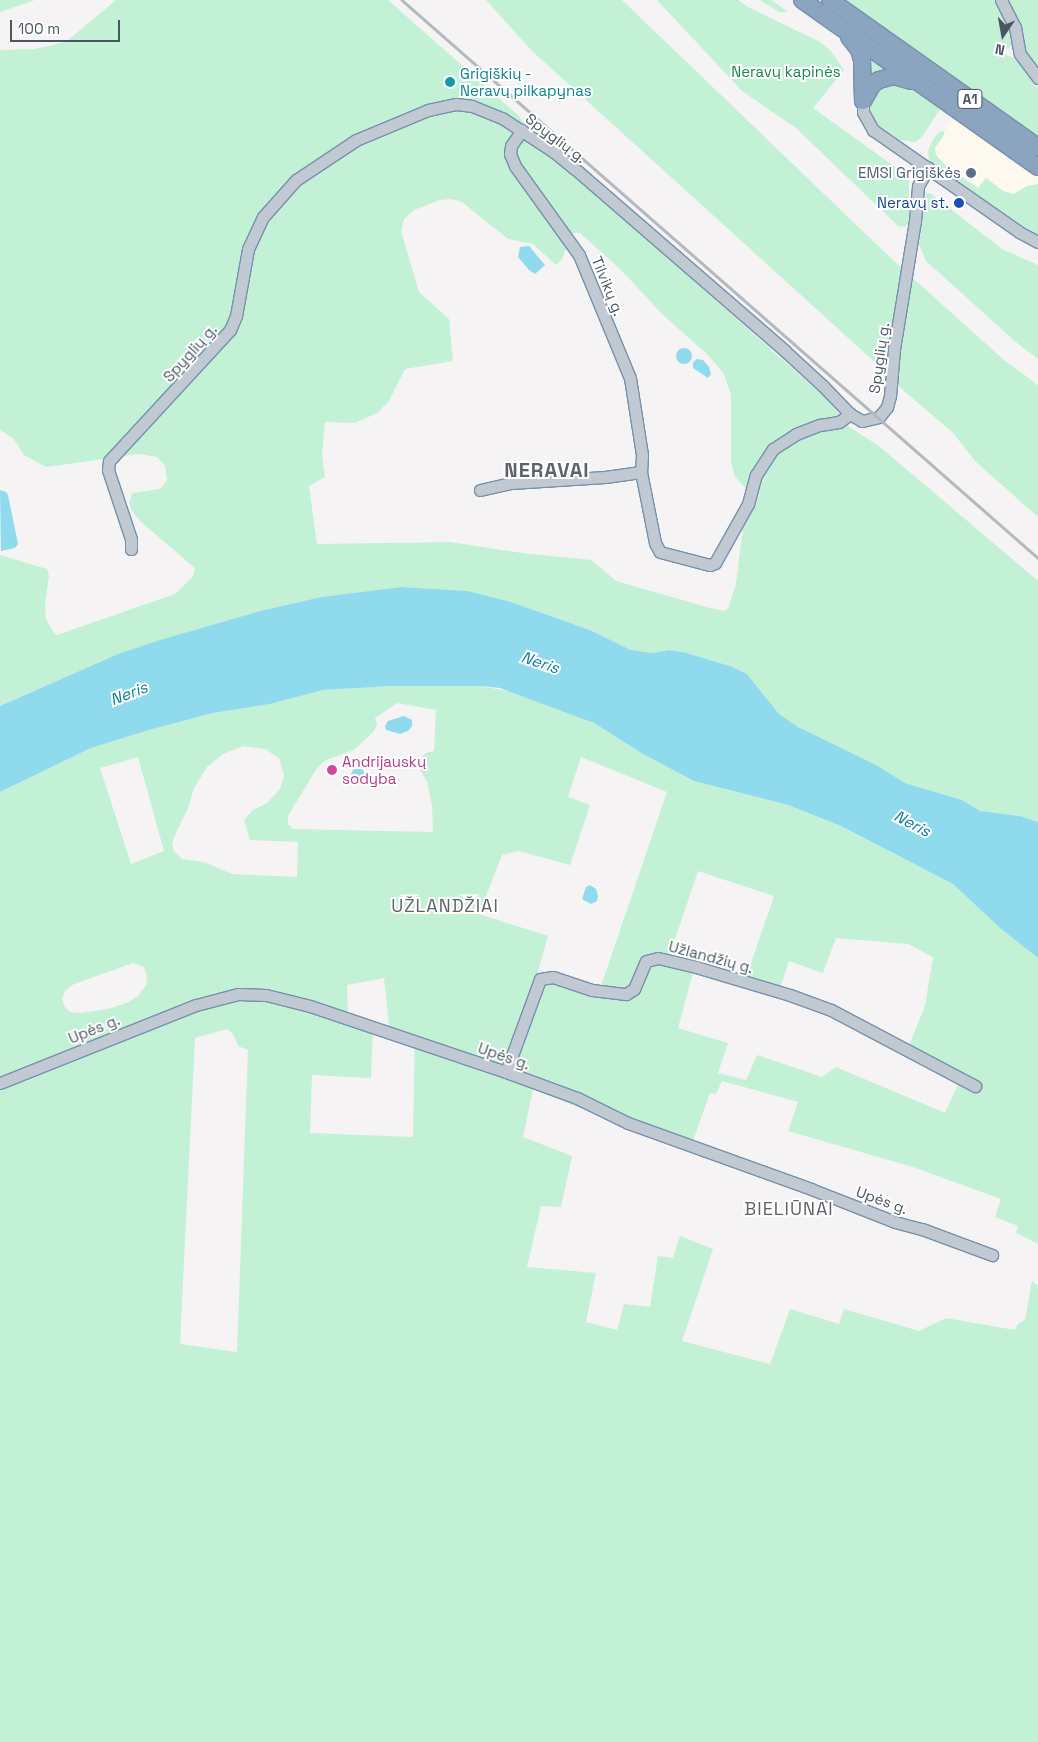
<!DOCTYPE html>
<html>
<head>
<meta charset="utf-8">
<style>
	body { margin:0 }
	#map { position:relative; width:1038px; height:1742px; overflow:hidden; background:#f5f3f3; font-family:"Space Grotesk",sans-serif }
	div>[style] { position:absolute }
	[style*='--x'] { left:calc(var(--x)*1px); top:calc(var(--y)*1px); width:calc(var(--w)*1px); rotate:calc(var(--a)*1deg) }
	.commercial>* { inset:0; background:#fdf9ef }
	.green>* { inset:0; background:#c3f1d5 }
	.water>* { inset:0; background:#90daee }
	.round { border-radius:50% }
	.roads { filter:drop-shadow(1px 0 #7690ad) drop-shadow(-1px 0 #7690ad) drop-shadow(0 1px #7690ad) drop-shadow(0 -1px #7690ad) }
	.minor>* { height:11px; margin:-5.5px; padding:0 5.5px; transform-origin:5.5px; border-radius:5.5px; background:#c1cad2 }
	.highway>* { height:16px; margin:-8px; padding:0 8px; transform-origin:8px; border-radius:8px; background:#8ba5c1 }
	.rail>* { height:2.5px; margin:-1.25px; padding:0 1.25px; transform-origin:1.25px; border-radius:1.25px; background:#b5b8bd }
	.dots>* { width:14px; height:14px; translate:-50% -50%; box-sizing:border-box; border:2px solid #fff; border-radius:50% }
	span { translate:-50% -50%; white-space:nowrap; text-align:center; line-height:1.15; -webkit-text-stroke:4px #fff; paint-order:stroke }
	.shield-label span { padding:1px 4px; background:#fff; border:1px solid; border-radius:4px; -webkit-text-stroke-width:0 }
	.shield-label { font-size:14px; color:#4a5661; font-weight:700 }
	.park-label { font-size:15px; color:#17864f }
	.culture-label { font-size:15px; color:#0d838f }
	.left { translate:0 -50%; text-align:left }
	.street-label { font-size:15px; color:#4a5661 }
	.service-label { font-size:15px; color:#4e5e75 }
	.right { translate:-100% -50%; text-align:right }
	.transit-label { font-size:15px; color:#164399 }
	.hotel-label { font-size:15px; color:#b23c85 }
	.water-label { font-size:16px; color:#0c7c9b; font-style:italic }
	.quarter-label { font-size:18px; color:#5f6368; letter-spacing:1px }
	.district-label { font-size:20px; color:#5f6368; font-weight:700; letter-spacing:1px }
	.north { position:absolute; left:978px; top:10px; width:50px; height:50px; -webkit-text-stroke:4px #fff; paint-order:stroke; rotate:192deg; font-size:14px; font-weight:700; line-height:20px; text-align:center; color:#4a5661 }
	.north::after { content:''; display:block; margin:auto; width:18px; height:22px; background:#4a5661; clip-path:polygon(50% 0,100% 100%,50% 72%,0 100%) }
	.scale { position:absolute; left:10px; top:20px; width:110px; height:22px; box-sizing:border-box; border:2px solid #4a5661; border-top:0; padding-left:6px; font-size:15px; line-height:18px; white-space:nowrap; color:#4a5661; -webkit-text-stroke:4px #fff; paint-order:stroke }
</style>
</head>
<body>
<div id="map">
	<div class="commercial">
		<div style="clip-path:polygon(953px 118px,1038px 178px,1038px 184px,1027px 186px,1014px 194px,1003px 191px,986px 179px,978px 188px,945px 165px,936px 155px,935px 148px)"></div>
	</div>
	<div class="green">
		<div style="clip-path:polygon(0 0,35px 0,0 12px)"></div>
		<div style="clip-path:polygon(evenodd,116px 0,388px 0,519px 116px,549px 153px,827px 399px,848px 426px,879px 446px,1038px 581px,1038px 822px,1020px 816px,980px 811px,962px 800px,905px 783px,798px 727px,779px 714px,747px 674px,730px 666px,683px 652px,669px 650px,653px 653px,631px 650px,590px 630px,511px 602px,468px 591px,401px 587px,321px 597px,260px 611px,118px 654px,0 706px,0 555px,47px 569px,49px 576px,45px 605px,46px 619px,54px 633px,57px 635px,175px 594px,193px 576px,195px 568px,141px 522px,132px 511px,129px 503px,132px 493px,160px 489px,167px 481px,165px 466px,157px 457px,139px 454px,46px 467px,24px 455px,13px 438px,0 430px,0 50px,35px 49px,66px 42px,116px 0,451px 199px,462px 202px,508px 239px,533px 244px,556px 265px,563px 258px,570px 233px,580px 233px,622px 271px,662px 314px,708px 355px,724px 374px,731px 395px,731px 461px,735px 477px,750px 492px,754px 502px,743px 527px,736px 584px,728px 609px,724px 611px,710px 608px,616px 581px,591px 560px,522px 553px,450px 542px,317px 544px,309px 486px,325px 477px,322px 456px,325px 422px,355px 423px,377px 413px,389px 401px,405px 369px,453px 361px,449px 319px,419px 292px,401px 231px,404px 219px,414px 210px,440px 200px,451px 199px)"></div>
		<div style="clip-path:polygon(486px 0,622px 0,896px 263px,1004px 360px,1038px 385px,1038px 517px,976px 462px,953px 433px,896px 384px,877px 364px,532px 51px)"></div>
		<div style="clip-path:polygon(657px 0,738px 0,748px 7px,820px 42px,830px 50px,844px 70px,813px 108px,909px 177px,909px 222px,905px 227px,898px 226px,796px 128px,742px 91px)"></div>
		<div style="clip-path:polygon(760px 0,771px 0,788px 12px,779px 12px)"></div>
		<div style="clip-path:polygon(844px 0,1038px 0,1038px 73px,1014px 45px,1001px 52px,1015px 59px,1038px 88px,1038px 139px)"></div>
		<div style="clip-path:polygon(864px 53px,890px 72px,869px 82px)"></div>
		<div style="clip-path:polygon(903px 83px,941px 108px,921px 138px,915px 142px,900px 140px,872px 122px,868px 110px,869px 99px,874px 87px)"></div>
		<div style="clip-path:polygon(944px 131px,944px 135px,935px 148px,936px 155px,945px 165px,978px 188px,986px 178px,1003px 191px,1014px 194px,1027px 186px,1038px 184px,1038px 236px,929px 162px,928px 151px,932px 141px,939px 132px)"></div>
		<div style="clip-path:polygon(926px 193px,930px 193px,1002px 249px,1038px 265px,1038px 359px,1017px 343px,926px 261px,919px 244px)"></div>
		<div style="clip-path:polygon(evenodd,392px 686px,481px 686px,518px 693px,594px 723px,643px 754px,694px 781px,788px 805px,841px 826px,953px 884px,1001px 929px,1038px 958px,1038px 1244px,1016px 1233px,1018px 1226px,995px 1217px,1001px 1199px,913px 1167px,788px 1131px,798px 1102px,722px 1081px,716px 1094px,710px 1093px,690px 1149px,614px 1122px,533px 1089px,523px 1137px,572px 1156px,561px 1207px,541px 1206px,527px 1267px,596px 1273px,586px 1322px,617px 1330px,624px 1304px,650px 1307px,658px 1256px,673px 1258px,680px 1236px,713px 1249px,682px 1341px,770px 1364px,790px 1309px,839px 1324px,844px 1309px,919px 1331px,946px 1318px,1015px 1330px,1018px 1324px,1025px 1320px,1032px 1281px,1038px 1286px,1038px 1742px,0 1742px,0 792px,91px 748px,149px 730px,213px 713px,270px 704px,323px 690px,392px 686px,397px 703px,436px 710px,434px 751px,426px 753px,419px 759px,417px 764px,427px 782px,432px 805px,433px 832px,293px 829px,288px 824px,288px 816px,317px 768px,326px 760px,354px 750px,374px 731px,377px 724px,375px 718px,397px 703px,392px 686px,243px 746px,265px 749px,279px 758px,284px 775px,280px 789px,267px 803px,253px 810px,244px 820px,250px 840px,298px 842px,297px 877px,232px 874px,204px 862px,182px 859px,174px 851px,172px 843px,176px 833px,188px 808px,194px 788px,207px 767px,223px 754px,243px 746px,392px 686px,138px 757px,164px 851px,131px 864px,100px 768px,138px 757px,392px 686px,581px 757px,667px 792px,598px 995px,537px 975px,548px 936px,479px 914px,502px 855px,519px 851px,570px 865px,590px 805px,568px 797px,581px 757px,392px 686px,698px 871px,774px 896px,746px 978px,780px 989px,789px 961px,823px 973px,836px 938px,908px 944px,933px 957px,925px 1006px,906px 1053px,960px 1080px,945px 1113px,836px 1067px,822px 1077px,757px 1055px,746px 1080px,718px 1073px,728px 1043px,678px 1028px,694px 969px,667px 963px,698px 871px,392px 686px,133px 963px,144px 967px,147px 976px,146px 985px,139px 995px,129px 1002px,108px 1009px,80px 1013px,70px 1012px,64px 1006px,62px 998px,66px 990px,74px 984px,133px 963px,392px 686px,384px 978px,389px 1026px,415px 1036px,413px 1137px,310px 1133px,312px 1075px,371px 1078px,373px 1032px,348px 1014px,347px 985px,384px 978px,392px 686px,227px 1029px,233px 1034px,238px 1046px,248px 1050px,237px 1352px,180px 1344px,195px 1038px,227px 1029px)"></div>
	</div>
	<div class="water">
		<div style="clip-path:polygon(529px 246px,545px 265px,535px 274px,529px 270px,518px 257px,520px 247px)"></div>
		<div class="round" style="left:676px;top:348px;width:16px;height:16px"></div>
		<div style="clip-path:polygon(697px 359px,703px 360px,709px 367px,711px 374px,708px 378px,693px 368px,693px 362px)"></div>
		<div style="clip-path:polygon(0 490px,6px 492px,8px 495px,18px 544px,15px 548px,1px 551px)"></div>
		<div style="clip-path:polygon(401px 587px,468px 591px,511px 602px,590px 630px,631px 650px,653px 653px,669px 650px,683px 652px,730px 666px,747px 674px,779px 714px,798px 727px,876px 765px,905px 783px,962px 800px,980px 811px,1020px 816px,1038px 822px,1038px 958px,1001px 929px,953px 884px,841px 826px,788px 805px,694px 781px,643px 754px,594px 723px,500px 688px,481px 686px,392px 686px,323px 690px,270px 704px,213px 713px,149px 730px,91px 748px,0 792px,0 706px,118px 654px,157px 641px,260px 611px,321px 597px)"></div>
		<div style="clip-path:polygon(404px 716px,412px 720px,412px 726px,408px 731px,400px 734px,386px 730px,385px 726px,388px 721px)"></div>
		<div class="round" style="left:351px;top:768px;width:14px;height:14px"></div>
		<div style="clip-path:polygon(590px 885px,596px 889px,598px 896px,597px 901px,591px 904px,582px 899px,586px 887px)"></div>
	</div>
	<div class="roads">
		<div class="minor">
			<div style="--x:1001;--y:0;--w:30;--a:63"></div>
			<div style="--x:1015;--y:27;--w:27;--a:80"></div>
			<div style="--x:1020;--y:54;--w:30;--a:53"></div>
			<div style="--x:863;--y:101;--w:11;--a:90"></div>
			<div style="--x:863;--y:112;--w:21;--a:61"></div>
			<div style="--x:873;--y:130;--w:178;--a:34.9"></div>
			<div style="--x:1019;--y:232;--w:21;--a:28"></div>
			<div style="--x:522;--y:130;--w:19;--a:125"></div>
			<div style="--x:511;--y:146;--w:8;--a:97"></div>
			<div style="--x:510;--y:154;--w:13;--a:67"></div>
			<div style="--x:515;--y:166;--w:110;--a:54.3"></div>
			<div style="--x:579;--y:255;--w:133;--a:67.5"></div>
			<div style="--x:630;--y:378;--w:78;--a:81.1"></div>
			<div style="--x:642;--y:455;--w:17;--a:93"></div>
			<div style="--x:641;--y:472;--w:72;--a:78.8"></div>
			<div style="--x:655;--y:543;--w:10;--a:61"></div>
			<div style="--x:660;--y:552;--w:52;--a:14.6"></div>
			<div style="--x:710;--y:565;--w:5;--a:-22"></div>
			<div style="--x:715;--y:563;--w:68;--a:-60.8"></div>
			<div style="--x:748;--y:504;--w:30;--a:-75"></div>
			<div style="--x:756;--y:475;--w:31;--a:-57"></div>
			<div style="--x:773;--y:449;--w:27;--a:-33"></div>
			<div style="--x:796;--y:434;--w:26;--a:-21"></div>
			<div style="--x:820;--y:425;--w:19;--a:-9"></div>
			<div style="--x:839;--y:422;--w:14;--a:-36"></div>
			<div style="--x:480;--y:490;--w:32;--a:-13"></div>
			<div style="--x:511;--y:483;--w:94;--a:-3.7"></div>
			<div style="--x:605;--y:477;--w:36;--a:-8"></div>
			<div style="--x:131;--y:549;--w:10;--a:-90"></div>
			<div style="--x:131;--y:539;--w:73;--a:-108.4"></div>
			<div style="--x:108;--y:470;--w:9;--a:-84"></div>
			<div style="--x:109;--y:461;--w:178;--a:-47.3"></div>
			<div style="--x:230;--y:330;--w:15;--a:-67"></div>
			<div style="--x:236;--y:316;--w:68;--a:-79.8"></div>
			<div style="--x:248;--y:249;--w:35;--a:-65"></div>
			<div style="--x:263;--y:217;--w:50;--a:-48.3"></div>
			<div style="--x:296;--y:180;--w:72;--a:-33.7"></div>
			<div style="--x:356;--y:140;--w:78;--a:-22.6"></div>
			<div style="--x:428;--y:110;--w:29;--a:-12"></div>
			<div style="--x:456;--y:104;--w:16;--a:7"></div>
			<div style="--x:472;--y:106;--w:32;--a:22"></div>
			<div style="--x:502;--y:118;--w:62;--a:33.2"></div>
			<div style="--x:554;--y:152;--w:26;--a:39"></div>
			<div style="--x:574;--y:168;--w:279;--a:40.9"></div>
			<div style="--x:785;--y:351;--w:52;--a:42.6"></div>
			<div style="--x:823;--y:386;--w:39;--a:46"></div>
			<div style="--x:850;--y:414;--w:14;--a:30"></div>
			<div style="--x:862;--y:421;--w:17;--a:-13"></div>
			<div style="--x:879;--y:417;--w:13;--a:-51"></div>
			<div style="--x:887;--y:407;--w:11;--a:-75"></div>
			<div style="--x:890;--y:396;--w:47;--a:-85.1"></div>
			<div style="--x:894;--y:349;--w:130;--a:-80.7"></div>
			<div style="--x:915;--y:221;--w:35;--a:-85"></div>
			<div style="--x:918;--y:186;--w:21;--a:-61"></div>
			<div style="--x:506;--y:1072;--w:99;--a:-69.9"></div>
			<div style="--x:540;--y:979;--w:13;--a:-9"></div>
			<div style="--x:553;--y:977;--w:41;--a:18.4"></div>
			<div style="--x:592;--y:990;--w:34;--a:7"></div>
			<div style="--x:626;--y:994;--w:9;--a:-32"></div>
			<div style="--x:634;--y:989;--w:30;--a:-67"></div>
			<div style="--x:646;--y:961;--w:12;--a:-14"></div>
			<div style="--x:658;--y:958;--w:39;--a:13"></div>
			<div style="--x:696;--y:967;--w:98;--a:16.6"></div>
			<div style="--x:790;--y:995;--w:44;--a:20.1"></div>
			<div style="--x:831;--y:1010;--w:163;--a:27.8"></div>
			<div style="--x:0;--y:1083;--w:211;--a:-21.7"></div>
			<div style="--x:196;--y:1005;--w:43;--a:-14.7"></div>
			<div style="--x:238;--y:994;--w:28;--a:2"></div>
			<div style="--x:266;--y:995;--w:45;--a:14"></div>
			<div style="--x:310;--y:1006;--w:207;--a:18.6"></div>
			<div style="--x:506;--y:1072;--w:76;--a:20.1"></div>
			<div style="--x:577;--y:1098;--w:57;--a:26.1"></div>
			<div style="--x:628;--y:1123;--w:195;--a:19.8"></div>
			<div style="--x:811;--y:1189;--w:90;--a:21.4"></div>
			<div style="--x:895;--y:1222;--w:28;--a:15"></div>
			<div style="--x:922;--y:1229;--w:75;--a:20.4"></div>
		</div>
		<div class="highway">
			<div style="--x:802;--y:0;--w:289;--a:35.3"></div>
			<div style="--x:830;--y:0;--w:255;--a:35.3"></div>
			<div style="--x:849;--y:37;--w:16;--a:52"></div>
			<div style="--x:859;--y:50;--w:10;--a:73"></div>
			<div style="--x:862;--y:60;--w:41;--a:88.6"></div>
			<div style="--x:863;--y:101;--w:20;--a:-60"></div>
			<div style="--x:873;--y:84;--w:7;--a:-34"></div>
			<div style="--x:879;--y:80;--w:16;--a:-15"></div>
			<div style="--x:894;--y:76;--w:18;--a:16"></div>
		</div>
	</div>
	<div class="rail">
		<div style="--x:402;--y:0;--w:846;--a:41.26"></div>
	</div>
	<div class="dots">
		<div style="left:450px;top:82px;background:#0f9aa8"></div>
		<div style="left:971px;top:173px;background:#5c6f8a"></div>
		<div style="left:959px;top:203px;background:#1a4fb4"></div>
		<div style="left:332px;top:770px;background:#d1479c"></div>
	</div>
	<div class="shield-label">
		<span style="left:970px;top:99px">A1</span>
	</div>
	<div class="park-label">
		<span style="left:786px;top:72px">Neravų kapinės</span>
	</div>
	<div class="culture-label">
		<span class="left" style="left:460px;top:82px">Grigiškių -<br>Neravų pilkapynas</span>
	</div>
	<div class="street-label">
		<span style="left:556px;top:138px;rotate:37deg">Spyglių g.</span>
		<span style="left:608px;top:286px;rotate:68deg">Tilvikų g.</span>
		<span style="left:190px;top:353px;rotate:-48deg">Spyglių g.</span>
		<span style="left:879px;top:358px;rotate:-82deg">Spyglių g.</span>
		<span style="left:711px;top:957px;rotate:15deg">Užlandžių g.</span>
		<span style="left:94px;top:1029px;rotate:-22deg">Upės g.</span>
		<span style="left:504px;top:1056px;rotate:19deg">Upės g.</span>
		<span style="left:882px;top:1200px;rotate:20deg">Upės g.</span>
	</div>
	<div class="service-label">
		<span class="right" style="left:961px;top:173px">EMSI Grigiškės</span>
	</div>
	<div class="transit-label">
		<span class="right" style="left:949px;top:203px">Neravų st.</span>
	</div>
	<div class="hotel-label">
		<span class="left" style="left:342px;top:770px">Andrijauskų<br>sodyba</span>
	</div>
	<div class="water-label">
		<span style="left:540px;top:663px;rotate:19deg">Neris</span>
		<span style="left:129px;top:694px;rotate:-21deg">Neris</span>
		<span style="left:912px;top:824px;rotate:28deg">Neris</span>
	</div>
	<div class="quarter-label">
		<span style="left:445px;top:906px">UŽLANDŽIAI</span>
		<span style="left:789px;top:1209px">BIELIŪNAI</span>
	</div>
	<div class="district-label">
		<span style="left:547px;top:470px">NERAVAI</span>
	</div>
	<div class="north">N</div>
	<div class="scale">100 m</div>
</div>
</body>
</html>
